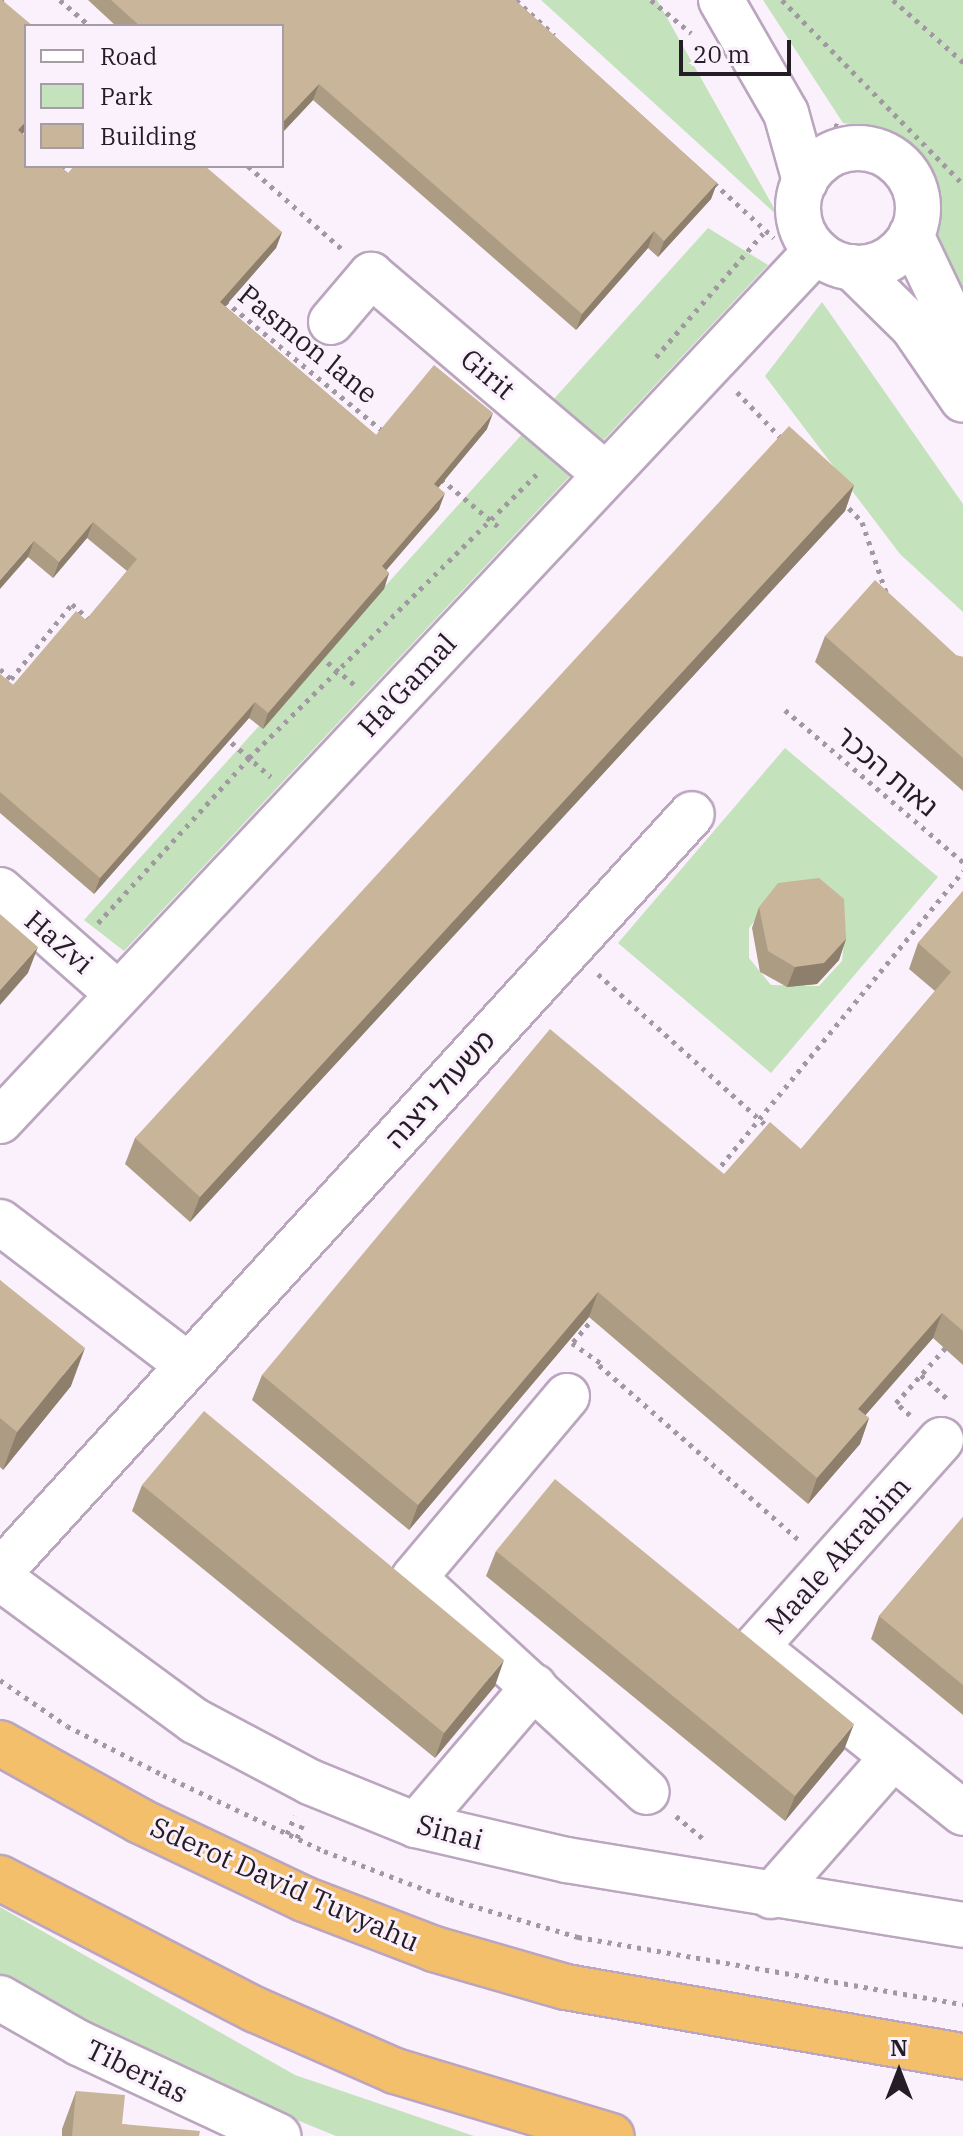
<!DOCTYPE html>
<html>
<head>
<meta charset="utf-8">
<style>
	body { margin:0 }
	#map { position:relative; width:963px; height:2136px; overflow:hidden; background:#faf1fc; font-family:"IBM Plex Serif","Noto Sans Hebrew",serif }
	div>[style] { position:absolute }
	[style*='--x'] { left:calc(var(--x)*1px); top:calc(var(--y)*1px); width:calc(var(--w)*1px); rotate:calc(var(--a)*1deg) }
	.green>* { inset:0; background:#c4e2bb }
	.path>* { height:5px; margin-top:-2.5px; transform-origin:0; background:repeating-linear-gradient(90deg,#a198a2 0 4px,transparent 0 10px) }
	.roads { filter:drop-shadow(2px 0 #bba5bf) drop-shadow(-2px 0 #bba5bf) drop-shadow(0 2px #bba5bf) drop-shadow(0 -2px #bba5bf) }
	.minor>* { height:44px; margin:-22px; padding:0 22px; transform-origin:22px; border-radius:22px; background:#fff }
	.minor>.ring { margin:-22px; padding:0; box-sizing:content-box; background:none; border:44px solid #fff; border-radius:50% }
	.highway>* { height:44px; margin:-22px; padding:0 22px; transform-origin:22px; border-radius:22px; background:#f4bf6a }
	.wall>* { inset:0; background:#ad9c84 }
	.shaded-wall>* { inset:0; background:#8d7f6c }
	.building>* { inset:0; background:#c9b59a }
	span { translate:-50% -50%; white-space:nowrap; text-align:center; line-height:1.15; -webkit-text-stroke:6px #faf1fc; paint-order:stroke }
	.street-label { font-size:28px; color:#251d26 }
	.legend { position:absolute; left:24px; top:24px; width:260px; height:144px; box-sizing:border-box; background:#faf1fc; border:2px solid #a59ca6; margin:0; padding:10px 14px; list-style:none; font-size:24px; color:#251d26 }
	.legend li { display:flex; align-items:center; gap:16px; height:40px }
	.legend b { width:40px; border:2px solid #a59ca6 }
	.north { position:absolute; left:859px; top:2032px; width:80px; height:80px; -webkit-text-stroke:6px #faf1fc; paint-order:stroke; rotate:0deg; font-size:22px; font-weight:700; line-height:32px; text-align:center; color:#251d26 }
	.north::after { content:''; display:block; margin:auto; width:28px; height:36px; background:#251d26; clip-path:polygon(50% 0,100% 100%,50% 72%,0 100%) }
	.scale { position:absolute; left:679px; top:40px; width:112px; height:36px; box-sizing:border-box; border:4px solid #251d26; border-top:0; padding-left:10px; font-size:24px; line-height:28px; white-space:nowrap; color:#251d26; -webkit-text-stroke:6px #faf1fc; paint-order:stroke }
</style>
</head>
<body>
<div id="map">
	<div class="green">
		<div style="clip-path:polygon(541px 0,657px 0,779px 217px)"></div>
		<div style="clip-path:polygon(763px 0,963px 0,963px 310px,936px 238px,937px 188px,924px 159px,882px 128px,843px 123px)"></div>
		<div style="clip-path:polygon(708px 228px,768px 265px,124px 951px,84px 920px)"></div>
		<div style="clip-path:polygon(822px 302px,963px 504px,963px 612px,900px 554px,765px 376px)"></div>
		<div style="clip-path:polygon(evenodd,785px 748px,938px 877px,771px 1073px,618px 943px,785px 748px,770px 901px,845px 934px,842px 961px,819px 986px,771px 985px,749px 958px,749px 928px,770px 901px)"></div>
		<div style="clip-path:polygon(0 1907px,295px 2075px,474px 2136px,336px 2136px,145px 2058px,0 1975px)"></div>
	</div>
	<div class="path">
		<div style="--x:60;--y:0;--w:40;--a:41"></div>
		<div style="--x:516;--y:0;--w:52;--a:42.6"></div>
		<div style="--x:651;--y:0;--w:52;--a:39.5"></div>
		<div style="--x:782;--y:0;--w:258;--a:45.5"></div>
		<div style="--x:893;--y:0;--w:94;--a:41.5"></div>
		<div style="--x:834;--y:125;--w:68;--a:17.9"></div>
		<div style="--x:899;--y:146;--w:18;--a:38"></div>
		<div style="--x:913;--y:157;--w:49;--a:66"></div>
		<div style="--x:61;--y:166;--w:15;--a:42"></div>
		<div style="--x:248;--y:166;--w:127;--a:41.5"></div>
		<div style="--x:714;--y:183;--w:81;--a:42.5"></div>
		<div style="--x:225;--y:301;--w:206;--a:39.5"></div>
		<div style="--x:656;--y:357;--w:168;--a:-49.1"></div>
		<div style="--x:737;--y:392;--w:65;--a:46.2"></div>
		<div style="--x:441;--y:479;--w:78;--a:39.8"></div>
		<div style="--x:842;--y:501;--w:29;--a:46"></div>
		<div style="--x:862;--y:522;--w:77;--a:71.1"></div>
		<div style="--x:320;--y:656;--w:47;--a:39.8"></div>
		<div style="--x:0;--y:669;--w:15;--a:42"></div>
		<div style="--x:11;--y:679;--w:97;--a:-50.9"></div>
		<div style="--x:72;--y:604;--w:27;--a:42"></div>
		<div style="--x:785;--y:710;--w:234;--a:40.5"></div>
		<div style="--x:224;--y:736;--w:62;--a:41.1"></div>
		<div style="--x:98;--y:923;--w:224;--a:-47.5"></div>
		<div style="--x:249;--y:758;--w:410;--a:-44.6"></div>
		<div style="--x:598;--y:974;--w:230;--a:42"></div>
		<div style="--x:715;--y:1173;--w:391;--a:-50.6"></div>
		<div style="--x:595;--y:1316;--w:35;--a:130"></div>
		<div style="--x:572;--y:1343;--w:35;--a:35"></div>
		<div style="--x:599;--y:1365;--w:264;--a:41.2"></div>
		<div style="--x:921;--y:1375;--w:36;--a:42"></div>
		<div style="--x:910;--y:1415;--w:18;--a:-139"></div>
		<div style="--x:896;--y:1403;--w:79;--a:-48.1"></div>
		<div style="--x:0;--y:1680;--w:81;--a:34.5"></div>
		<div style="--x:67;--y:1726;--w:108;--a:27"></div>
		<div style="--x:163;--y:1775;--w:178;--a:25.3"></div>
		<div style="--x:324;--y:1851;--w:135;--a:20.9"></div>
		<div style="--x:450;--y:1899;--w:134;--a:16.5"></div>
		<div style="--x:578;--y:1937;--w:391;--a:9.9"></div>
		<div style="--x:676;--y:1816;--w:38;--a:40"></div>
		<div style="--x:287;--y:1834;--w:20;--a:-66"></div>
		<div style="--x:297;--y:1838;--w:18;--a:-68"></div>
	</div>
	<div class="roads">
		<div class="minor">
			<div style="--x:721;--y:0;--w:130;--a:60.1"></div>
			<div style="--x:786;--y:113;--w:71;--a:74.4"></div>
			<div class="ring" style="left:798px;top:148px;width:76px;height:76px"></div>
			<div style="--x:911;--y:235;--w:121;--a:64.5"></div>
			<div style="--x:852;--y:267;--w:86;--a:44.5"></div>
			<div style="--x:913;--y:327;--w:88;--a:55.6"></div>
			<div style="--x:331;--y:322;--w:62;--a:-49.6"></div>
			<div style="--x:371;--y:275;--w:306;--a:40.4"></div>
			<div style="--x:0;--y:890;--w:157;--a:41.4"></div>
			<div style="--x:0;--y:1121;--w:1193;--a:-46.83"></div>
			<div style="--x:0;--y:1222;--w:236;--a:37.3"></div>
			<div style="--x:567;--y:1396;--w:238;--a:130.1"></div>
			<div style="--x:414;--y:1578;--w:316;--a:42.6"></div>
			<div style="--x:941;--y:1440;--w:278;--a:131.8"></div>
			<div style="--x:756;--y:1647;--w:265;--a:38.7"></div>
			<div style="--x:0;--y:1572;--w:1026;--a:-47.61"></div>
			<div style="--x:0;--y:1578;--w:242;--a:36.3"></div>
			<div style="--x:195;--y:1721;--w:130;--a:27.9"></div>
			<div style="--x:310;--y:1782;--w:114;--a:22.1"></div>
			<div style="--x:416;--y:1825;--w:155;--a:13.1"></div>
			<div style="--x:567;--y:1860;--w:401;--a:9.3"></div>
			<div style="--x:416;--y:1825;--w:182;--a:-49.5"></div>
			<div style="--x:771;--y:1896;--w:185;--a:-48.7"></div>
			<div style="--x:0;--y:1998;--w:91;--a:29.7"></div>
			<div style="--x:79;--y:2043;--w:220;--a:25"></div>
		</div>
		<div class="highway">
			<div style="--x:0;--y:1743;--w:160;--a:29.1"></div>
			<div style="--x:140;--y:1821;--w:182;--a:25.4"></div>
			<div style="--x:304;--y:1899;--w:139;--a:21"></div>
			<div style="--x:434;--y:1949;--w:137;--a:16.1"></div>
			<div style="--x:566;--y:1987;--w:403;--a:9.9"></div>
			<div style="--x:0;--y:1878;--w:288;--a:27.3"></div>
			<div style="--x:256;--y:2010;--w:152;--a:23.7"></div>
			<div style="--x:395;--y:2071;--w:226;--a:16.7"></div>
		</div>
	</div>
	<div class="wall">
		<div style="clip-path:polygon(0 0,4px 0,23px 134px,68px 173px,282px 232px,276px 248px,225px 306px,376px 435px,487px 429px,438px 488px,439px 509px,386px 570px,389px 573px,384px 589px,263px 729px,249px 718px,94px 894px,0 813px,0 674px,13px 685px,86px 620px,127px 571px,87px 538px,53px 578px,28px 557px)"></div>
		<div style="clip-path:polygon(88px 0,515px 0,717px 183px,711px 199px,658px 257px,648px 248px,576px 330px,313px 100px,282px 133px,282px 26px,116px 26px)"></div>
		<div style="clip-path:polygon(854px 485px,845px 511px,190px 1222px,125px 1164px,135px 1138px)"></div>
		<div style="clip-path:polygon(825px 636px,963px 657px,963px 791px,815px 662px)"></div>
		<div style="clip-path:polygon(963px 891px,963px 1365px,933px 1338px,865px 1415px,869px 1418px,860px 1444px,808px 1504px,589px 1317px,409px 1530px,252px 1400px,262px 1375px,724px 1174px,801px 1149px,935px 991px,909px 969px,918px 943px)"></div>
		<div style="clip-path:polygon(759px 907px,846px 939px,839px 960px,817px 984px,787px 987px,760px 972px,752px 928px)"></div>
		<div style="clip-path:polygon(0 1280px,71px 1386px,3px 1470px,0 1467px)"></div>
		<div style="clip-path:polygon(142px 1485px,495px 1686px,435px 1758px,132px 1511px)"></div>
		<div style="clip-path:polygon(963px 1517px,963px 1715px,871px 1639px,879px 1616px)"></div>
		<div style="clip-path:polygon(496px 1551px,844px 1750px,785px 1821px,486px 1576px)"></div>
		<div style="clip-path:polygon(76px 2091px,122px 2124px,199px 2136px,62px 2136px,62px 2129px)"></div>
	</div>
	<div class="shaded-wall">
		<div style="clip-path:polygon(319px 84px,313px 100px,282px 133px,282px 123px)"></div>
		<div style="clip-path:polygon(26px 121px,26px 130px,12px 146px,18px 130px)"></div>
		<div style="clip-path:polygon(717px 183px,711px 199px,658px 257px,664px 241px)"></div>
		<div style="clip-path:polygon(654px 231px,648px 248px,576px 330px,582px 314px)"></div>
		<div style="clip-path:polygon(282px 232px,276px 248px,215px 318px,220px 302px)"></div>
		<div style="clip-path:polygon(493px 413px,487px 429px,428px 500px,434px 484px)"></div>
		<div style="clip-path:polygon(854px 485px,845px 511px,190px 1222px,200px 1197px)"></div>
		<div style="clip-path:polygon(445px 493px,439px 509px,376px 582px,382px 566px)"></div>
		<div style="clip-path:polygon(93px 522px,87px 538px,53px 578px,59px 562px)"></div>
		<div style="clip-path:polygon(34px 541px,28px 557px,0 589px,0 580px)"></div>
		<div style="clip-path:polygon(389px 573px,384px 589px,263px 729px,268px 713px)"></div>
		<div style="clip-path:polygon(255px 702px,249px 718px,94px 894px,100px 878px)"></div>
		<div style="clip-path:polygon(846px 939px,839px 960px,817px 984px,787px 987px,795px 967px)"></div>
		<div style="clip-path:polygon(38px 947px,28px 973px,0 1005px,0 990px)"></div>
		<div style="clip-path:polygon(598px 1292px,589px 1317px,409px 1530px,418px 1505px)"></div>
		<div style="clip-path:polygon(942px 1313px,933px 1338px,849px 1434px,858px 1409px)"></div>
		<div style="clip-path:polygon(85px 1348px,71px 1386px,3px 1470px,17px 1432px)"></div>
		<div style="clip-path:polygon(869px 1418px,860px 1444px,808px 1504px,817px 1478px)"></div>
		<div style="clip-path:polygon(504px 1660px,495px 1686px,435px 1758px,444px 1733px)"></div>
		<div style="clip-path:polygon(854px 1724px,844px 1750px,785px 1821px,795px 1796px)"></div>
	</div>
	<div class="building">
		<div style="clip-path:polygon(0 0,2px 0,33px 26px,26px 26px,26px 121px,18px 130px,26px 137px,26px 166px,60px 166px,68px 173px,74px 166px,205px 166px,282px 232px,220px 302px,376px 435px,434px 365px,493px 413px,434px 484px,445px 493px,382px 566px,389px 573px,268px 713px,255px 702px,100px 878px,0 792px,0 674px,13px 685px,76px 611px,86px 620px,137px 559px,93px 522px,59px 562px,34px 541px,0 580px)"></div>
		<div style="clip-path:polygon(111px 0,515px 0,717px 183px,664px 241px,654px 231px,582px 314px,319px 84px,282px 123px,282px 26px,140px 26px)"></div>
		<div style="clip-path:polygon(789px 426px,854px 485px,200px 1197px,135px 1138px)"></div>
		<div style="clip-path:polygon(875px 580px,956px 655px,963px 657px,963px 758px,825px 636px)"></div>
		<div style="clip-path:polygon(819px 878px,844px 899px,846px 939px,824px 963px,795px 967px,768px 951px,759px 907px,778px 883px)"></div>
		<div style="clip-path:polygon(963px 891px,963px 1331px,942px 1313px,858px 1409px,869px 1418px,817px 1478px,598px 1292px,418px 1505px,262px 1375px,550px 1029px,724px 1174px,770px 1122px,801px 1149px,951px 972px,918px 943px)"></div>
		<div style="clip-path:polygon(0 914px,38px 947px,0 990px)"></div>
		<div style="clip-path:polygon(0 1280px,85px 1348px,17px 1432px,0 1418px)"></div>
		<div style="clip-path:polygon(204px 1411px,504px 1660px,444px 1733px,142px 1485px)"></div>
		<div style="clip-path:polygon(555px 1479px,854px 1724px,795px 1796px,496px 1551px)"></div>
		<div style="clip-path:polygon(963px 1517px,963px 1685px,879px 1616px)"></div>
		<div style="clip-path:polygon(76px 2091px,125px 2095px,122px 2124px,200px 2131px,199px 2136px,72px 2136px)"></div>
	</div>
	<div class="street-label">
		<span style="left:308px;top:344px;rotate:39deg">Pasmon lane</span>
		<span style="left:488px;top:374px;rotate:40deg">Girit</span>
		<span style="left:407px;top:685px;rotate:-47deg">Ha'Gamal</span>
		<span style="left:887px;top:771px;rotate:40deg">נאות הככר</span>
		<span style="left:59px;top:942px;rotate:41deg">HaZvi</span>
		<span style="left:440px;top:1089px;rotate:-48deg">משעול ניצנה</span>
		<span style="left:838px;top:1555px;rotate:-48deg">Maale Akrabim</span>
		<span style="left:450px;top:1832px;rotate:15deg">Sinai</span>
		<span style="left:285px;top:1884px;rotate:24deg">Sderot David Tuvyahu</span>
		<span style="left:137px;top:2071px;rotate:26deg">Tiberias</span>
	</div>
	<ul class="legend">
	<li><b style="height:10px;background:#fff"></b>Road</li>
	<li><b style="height:22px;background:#c4e2bb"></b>Park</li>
	<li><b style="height:22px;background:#c9b59a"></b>Building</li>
	</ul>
	<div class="north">N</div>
	<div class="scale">20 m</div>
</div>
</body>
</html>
